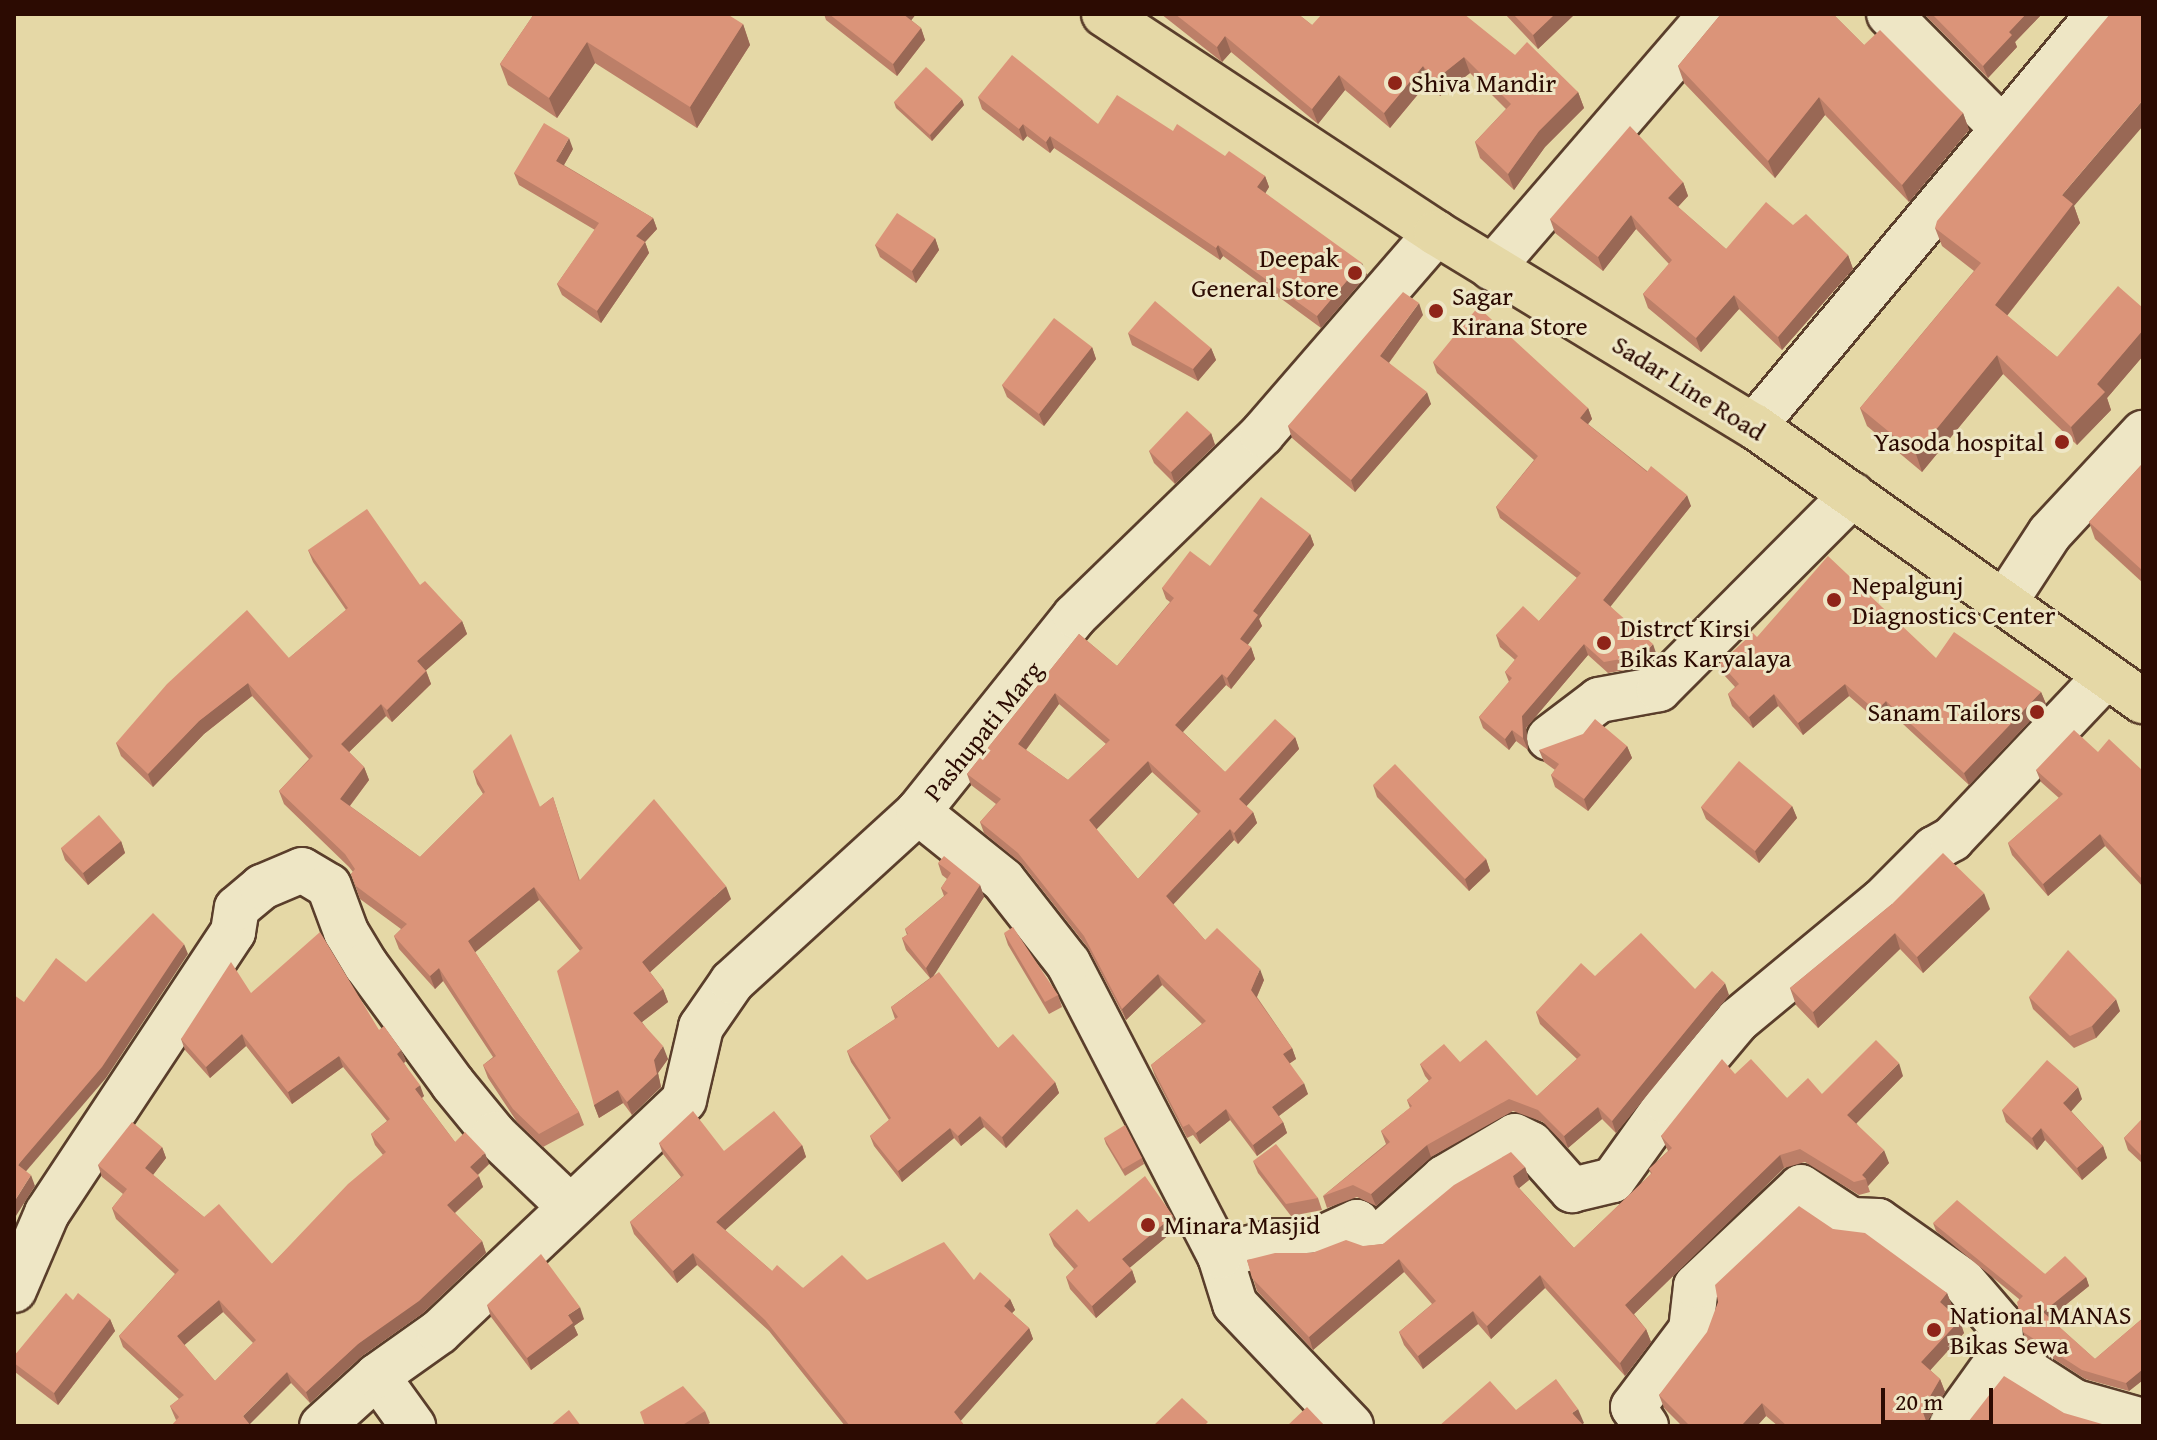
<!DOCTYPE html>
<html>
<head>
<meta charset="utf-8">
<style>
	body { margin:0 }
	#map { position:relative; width:2157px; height:1440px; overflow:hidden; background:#e5d8a6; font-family:"Gentium Book Plus",serif }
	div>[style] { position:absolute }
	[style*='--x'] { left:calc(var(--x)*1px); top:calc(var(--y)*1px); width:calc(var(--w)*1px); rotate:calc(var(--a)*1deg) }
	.roads { filter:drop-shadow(2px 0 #5a3e2b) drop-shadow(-2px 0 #5a3e2b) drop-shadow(0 2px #5a3e2b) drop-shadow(0 -2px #5a3e2b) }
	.minor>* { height:44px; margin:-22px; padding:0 22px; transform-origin:22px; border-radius:22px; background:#eee6c5 }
	.major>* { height:44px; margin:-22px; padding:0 22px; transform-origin:22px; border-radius:22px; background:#e5d8a6 }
	.wall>* { inset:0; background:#bc7f68 }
	.shaded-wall>* { inset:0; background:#996855 }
	.building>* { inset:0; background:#db9479 }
	.dots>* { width:22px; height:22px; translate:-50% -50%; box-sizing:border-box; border:4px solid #eee6c5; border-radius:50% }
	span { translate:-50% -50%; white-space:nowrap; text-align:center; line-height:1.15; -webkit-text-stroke:6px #eee6c5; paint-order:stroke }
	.poi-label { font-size:26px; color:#2c0b02 }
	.left { translate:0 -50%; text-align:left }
	.right { translate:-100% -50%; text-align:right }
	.street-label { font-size:26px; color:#2c0b02 }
	.frame { position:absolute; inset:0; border:16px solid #2c0b02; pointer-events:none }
	.scale { position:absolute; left:1881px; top:1388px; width:112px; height:36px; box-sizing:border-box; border:4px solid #2c0b02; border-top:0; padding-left:10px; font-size:24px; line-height:28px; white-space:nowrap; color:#2c0b02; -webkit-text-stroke:6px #eee6c5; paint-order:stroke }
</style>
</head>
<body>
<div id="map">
	<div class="roads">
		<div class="minor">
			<div style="--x:1889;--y:14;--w:162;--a:45.3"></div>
			<div style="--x:1492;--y:268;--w:335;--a:-49.2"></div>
			<div style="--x:1754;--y:426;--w:537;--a:-50.06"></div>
			<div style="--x:2005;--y:602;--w:82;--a:-56.9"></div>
			<div style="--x:2050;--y:533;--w:137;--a:-47.1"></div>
			<div style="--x:1549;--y:738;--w:63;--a:-37.2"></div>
			<div style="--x:1599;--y:700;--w:61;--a:-10.4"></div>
			<div style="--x:1659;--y:689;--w:274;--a:-45.1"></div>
			<div style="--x:1220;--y:1256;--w:58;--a:-15"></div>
			<div style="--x:1276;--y:1241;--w:40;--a:0"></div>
			<div style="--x:1316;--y:1241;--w:45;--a:-24.9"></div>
			<div style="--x:1357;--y:1222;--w:15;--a:53"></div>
			<div style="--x:1366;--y:1234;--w:18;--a:-6"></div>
			<div style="--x:1384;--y:1232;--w:81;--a:-42"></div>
			<div style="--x:1444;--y:1178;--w:82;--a:-30.6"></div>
			<div style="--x:1515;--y:1136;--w:18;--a:27"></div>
			<div style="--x:1531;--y:1144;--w:62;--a:48.3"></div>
			<div style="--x:1572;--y:1190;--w:42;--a:-13.7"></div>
			<div style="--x:1613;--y:1180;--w:95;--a:-54.5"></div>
			<div style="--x:1668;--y:1103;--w:109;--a:-49.9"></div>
			<div style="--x:1738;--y:1020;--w:187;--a:-39.6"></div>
			<div style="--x:1882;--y:901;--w:74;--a:-45"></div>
			<div style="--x:1934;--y:849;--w:21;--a:-29"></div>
			<div style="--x:1952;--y:839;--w:223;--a:-46.6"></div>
			<div style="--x:14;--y:1290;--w:84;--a:-66.8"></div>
			<div style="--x:47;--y:1213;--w:337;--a:-56.5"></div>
			<div style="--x:233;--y:932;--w:24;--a:-81"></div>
			<div style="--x:237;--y:908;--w:33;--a:-40"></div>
			<div style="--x:262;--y:887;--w:43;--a:-23"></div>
			<div style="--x:302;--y:870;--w:31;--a:31"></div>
			<div style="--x:329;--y:886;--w:49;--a:69.7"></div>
			<div style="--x:346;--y:932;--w:39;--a:59"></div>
			<div style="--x:366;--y:965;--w:147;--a:53.8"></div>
			<div style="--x:453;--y:1084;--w:65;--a:50.6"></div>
			<div style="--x:494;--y:1134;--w:105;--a:43.8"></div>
			<div style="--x:2002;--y:1355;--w:87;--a:32.8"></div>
			<div style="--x:2075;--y:1402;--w:71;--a:15.6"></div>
			<div style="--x:377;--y:1376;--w:62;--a:54.2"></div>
			<div style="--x:322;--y:1426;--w:74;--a:-42.3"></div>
			<div style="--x:377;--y:1376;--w:76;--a:-35.4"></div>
			<div style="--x:439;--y:1332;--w:337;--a:-43.4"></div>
			<div style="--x:684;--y:1100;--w:75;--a:-76.9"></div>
			<div style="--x:701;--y:1027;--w:55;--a:-55.4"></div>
			<div style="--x:732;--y:982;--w:252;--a:-42.4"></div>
			<div style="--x:1351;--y:1426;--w:168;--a:-133.6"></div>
			<div style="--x:1235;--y:1304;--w:50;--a:-107.4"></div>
			<div style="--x:1220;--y:1256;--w:330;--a:-117.4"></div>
			<div style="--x:1068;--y:963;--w:105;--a:-128.1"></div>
			<div style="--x:1003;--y:880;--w:109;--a:-141.3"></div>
			<div style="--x:918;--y:812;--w:251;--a:-51.3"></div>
			<div style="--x:1075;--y:616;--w:261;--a:-44.2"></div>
			<div style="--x:1262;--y:434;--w:266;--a:-49.1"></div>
			<div style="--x:1646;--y:1426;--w:23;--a:-124"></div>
			<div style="--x:1633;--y:1407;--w:96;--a:-53"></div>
			<div style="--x:1691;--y:1330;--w:44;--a:-83.5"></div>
			<div style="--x:1696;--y:1286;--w:144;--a:-43.3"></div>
			<div style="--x:1801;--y:1187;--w:60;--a:33.4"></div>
			<div style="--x:1851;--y:1220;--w:27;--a:2"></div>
			<div style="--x:1878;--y:1221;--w:103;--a:35.1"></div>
			<div style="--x:1962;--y:1280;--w:58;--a:49.2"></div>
			<div style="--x:2000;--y:1324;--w:31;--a:86"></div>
			<div style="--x:2002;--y:1355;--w:87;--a:125.7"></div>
		</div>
		<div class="major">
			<div style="--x:1104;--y:14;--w:398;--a:33.4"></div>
			<div style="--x:1436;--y:233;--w:372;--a:31.3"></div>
			<div style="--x:1754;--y:426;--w:476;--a:35.3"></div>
		</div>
	</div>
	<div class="wall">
		<div style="clip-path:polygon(534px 14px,743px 24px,750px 45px,697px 128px,595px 63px,557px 118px,508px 85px,500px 64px)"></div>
		<div style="clip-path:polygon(824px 14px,916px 14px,911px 20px,921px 28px,925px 40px,897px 76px,826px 20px)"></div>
		<div style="clip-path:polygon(1161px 14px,1298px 14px,1312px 25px,1515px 55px,1578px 92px,1584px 108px,1545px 147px,1514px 190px,1480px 158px,1475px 142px,1506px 109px,1470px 73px,1440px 96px,1429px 81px,1390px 128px,1345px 90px,1318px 124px,1231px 52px,1222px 62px)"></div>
		<div style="clip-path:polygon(1505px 14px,1575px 14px,1538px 49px)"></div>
		<div style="clip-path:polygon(1721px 14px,1835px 14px,1834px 15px,1864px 45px,1963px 113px,1969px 130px,1909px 202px,1825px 115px,1775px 178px,1684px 83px,1678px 66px)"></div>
		<div style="clip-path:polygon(1926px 14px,2042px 14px,2015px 42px,2017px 47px,1988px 78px,1927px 17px)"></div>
		<div style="clip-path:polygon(978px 97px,1098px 124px,1173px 131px,1265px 176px,1269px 187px,1265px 193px,1367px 275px,1321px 328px,1223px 256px,1220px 260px,1054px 148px,1050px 153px,1027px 136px,1023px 141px,982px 109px)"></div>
		<div style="clip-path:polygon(894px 102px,964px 105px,932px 141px,896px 108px)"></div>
		<div style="clip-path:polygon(573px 149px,564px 165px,653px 218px,657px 229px,645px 242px,649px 253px,601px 323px,562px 295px,557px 284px,595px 230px,519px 185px,514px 173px)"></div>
		<div style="clip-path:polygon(1683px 182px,1688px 196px,1678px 207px,1726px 249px,1793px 225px,1848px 255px,1853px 269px,1782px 350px,1739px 309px,1701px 352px,1648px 308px,1643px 294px,1669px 264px,1636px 229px,1603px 271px,1555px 233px,1550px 219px)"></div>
		<div style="clip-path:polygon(2074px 206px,2080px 223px,2007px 316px,2057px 357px,2143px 308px,2143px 356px,2107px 398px,2111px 410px,2077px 445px,2003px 374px,1922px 472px,1867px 426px,1860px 408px,1974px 271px,1942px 246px,1935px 228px)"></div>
		<div style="clip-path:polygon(935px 238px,939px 250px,916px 283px,880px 257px,875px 245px)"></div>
		<div style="clip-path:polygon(1423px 315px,1389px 363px,1431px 404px,1355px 492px,1292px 438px,1288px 426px)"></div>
		<div style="clip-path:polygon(1128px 333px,1211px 348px,1216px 360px,1198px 381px,1132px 345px)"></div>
		<div style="clip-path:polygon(1092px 347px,1096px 359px,1044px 426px,1007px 397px,1002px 385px)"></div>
		<div style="clip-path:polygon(1433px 362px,1588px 408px,1592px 419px,1588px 424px,1691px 506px,1610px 606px,1657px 656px,1647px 666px,1608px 673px,1588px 655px,1526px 728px,1528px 750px,1516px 741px,1509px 750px,1483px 728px,1479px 717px,1509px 682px,1505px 672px,1515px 660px,1500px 647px,1496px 635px,1539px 621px,1577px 578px,1500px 518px,1496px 507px,1534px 460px,1437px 373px)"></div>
		<div style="clip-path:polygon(1211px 433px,1215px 445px,1175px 484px,1154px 463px,1149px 451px)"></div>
		<div style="clip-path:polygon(2143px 463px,2143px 583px,2095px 539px,2089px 522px)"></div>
		<div style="clip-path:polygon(evenodd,1310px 534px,1314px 545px,1259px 619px,1262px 626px,1247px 645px,1251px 647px,1255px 659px,1231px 689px,1226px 685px,1183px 732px,1225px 772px,1295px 737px,1299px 749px,1246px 806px,1253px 812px,1257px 823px,1238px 844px,1234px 840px,1173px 904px,1205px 940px,1264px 980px,1257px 997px,1292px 1048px,1296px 1059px,1289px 1064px,1308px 1094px,1279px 1116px,1283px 1122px,1287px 1133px,1257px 1156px,1230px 1120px,1200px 1144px,1193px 1135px,1187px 1138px,1155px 1076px,1151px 1065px,1202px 1024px,1162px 985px,1126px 1020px,1088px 948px,1022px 864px,984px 833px,980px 822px,996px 804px,971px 785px,967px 774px,1079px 634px,1117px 666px,1170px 602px,1166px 599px,1162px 588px,1210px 566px,1310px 534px,1059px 704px,1106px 744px,1068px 780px,1026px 750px,1059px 704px,1310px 534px,1152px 772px,1198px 814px,1138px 879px,1096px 829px,1152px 772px)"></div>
		<div style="clip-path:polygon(308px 550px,420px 585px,462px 621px,467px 634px,426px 670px,431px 684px,392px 722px,386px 716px,349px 752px,364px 767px,369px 780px,350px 806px,420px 857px,483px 794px,477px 784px,473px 771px,540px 807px,553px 797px,580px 881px,731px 899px,650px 972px,663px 989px,668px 1002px,642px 1022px,668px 1059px,658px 1073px,661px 1087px,632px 1115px,623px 1103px,599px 1118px,594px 1105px,580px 951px,539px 900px,475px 952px,579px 1112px,584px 1125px,543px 1147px,517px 1122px,488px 1078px,483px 1065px,493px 1057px,443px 981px,435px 989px,399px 949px,394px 936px,401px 929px,360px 899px,351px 874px,353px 872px,349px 867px,284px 804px,279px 791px,309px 759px,252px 696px,204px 734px,153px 787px,121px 756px,116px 743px,289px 658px,346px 610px,313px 562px)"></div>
		<div style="clip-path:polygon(1757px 637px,1936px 658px,2041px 692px,2046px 704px,1969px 785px,1890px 712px,1880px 723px,1849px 696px,1803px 735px,1778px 706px,1753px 728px,1732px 706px,1728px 694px,1735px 687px,1724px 675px,1720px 663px)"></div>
		<div style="clip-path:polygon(1627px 746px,1632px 758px,1588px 811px,1555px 787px,1551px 775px,1555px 770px,1544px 762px,1539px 750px)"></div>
		<div style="clip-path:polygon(2098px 752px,2143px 771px,2143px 887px,2105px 846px,2048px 896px,2012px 855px,2008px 843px,2059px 798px,2041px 782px,2036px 770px)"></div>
		<div style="clip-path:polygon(1373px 785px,1486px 859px,1490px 871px,1469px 891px,1377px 797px)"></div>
		<div style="clip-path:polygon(1792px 806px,1797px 818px,1759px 863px,1706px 819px,1701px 807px)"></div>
		<div style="clip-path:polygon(121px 841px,125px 853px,88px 885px,65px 860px,61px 848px)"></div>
		<div style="clip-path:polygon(938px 863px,980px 885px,984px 897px,933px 976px,998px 1048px,1055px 1082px,1059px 1093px,1006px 1148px,984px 1127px,961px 1146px,954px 1138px,902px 1182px,874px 1146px,870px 1136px,889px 1120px,851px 1062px,847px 1051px,895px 1019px,891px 1007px,930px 978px,906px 950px,902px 938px,907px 935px,905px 929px,944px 896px,941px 888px,947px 879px,942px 875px)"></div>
		<div style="clip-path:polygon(1892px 904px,1990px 909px,1923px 973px,1900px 949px,1818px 1028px,1796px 1005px,1790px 988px)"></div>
		<div style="clip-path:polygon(1004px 933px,1058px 995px,1062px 1007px,1049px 1014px,1008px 945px)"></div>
		<div style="clip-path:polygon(1595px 976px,1729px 995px,1616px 1133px,1602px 1119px,1568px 1148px,1543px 1122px,1513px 1111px,1431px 1157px,1376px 1206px,1357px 1197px,1327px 1208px,1323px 1196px,1386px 1144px,1381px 1131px,1410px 1108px,1407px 1100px,1429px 1081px,1425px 1076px,1420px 1064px,1460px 1062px,1537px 1096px,1577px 1059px,1540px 1024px,1536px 1012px)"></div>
		<div style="clip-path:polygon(evenodd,251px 993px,379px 1030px,401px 1050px,406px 1061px,404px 1063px,424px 1096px,422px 1098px,455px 1142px,489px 1164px,478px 1175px,483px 1187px,455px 1213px,482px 1241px,486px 1253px,423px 1313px,362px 1356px,310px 1403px,291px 1383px,176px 1420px,170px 1406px,179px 1399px,123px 1347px,119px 1336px,175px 1274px,116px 1219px,112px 1208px,123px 1194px,102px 1177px,98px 1165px,162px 1147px,166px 1158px,153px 1175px,204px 1217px,272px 1264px,383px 1155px,375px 1145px,371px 1134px,387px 1121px,343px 1067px,292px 1104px,246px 1046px,210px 1078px,185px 1050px,181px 1039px,251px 993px,223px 1312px,253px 1343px,215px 1381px,184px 1345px,223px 1312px)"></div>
		<div style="clip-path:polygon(2029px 997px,2120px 1011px,2096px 1038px,2074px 1048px,2033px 1009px)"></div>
		<div style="clip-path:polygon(1735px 1074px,1787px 1098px,1822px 1094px,1903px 1076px,1856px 1123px,1889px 1163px,1868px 1186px,1870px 1192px,1859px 1195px,1805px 1162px,1784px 1168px,1634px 1314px,1646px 1329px,1651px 1342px,1625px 1376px,1545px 1288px,1491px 1339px,1478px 1324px,1423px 1369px,1404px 1345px,1399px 1332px,1432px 1304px,1404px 1272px,1313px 1350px,1257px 1291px,1247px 1260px,1383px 1244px,1525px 1167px,1529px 1180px,1519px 1188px,1574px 1248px,1651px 1174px,1649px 1169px,1668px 1151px,1661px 1136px)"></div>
		<div style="clip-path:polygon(2082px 1099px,2071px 1111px,2103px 1146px,2107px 1158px,2082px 1180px,2045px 1140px,2037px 1150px,2006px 1122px,2002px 1110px)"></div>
		<div style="clip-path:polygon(2143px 1118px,2143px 1164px,2128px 1150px,2124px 1138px)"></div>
		<div style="clip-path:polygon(1104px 1138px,1142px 1158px,1144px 1164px,1125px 1176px,1106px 1144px)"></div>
		<div style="clip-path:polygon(659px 1143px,724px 1151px,802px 1145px,806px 1157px,725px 1230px,772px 1271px,803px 1288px,867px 1280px,974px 1280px,1010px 1299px,1015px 1310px,1012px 1313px,1029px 1328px,1033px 1339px,960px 1421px,965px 1426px,845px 1426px,769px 1331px,697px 1265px,677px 1283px,634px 1234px,630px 1222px,681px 1177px,663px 1154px)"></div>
		<div style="clip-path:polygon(1253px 1161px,1318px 1198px,1322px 1210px,1291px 1216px,1258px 1173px)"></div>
		<div style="clip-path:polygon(1173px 1216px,1177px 1228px,1129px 1268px,1132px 1270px,1136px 1282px,1096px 1318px,1070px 1289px,1066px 1277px,1074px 1269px,1054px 1246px,1049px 1234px,1089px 1222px)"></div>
		<div style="clip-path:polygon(1933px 1223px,2045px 1274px,2086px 1277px,2089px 1286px,2049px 1318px,2095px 1359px,2143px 1318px,2143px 1380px,2129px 1391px,2085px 1379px,2026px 1341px,2023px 1332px,2019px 1299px,1936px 1231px)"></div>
		<div style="clip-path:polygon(1833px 1229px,1947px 1293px,1952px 1306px,1948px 1310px,1964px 1333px,1930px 1370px,1940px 1379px,1945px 1392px,1927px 1422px,1928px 1426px,1778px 1426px,1766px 1416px,1757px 1426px,1682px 1426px,1664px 1408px,1659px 1395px)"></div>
		<div style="clip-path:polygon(73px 1300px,110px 1319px,115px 1331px,58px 1405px,15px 1372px,14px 1356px)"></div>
		<div style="clip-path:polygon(487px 1305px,584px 1319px,574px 1326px,578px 1335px,531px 1370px,491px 1317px)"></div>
		<div style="clip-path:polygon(705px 1411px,710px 1423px,705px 1426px,645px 1426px)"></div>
	</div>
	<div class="shaded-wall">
		<div style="clip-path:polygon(903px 14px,916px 14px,907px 26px)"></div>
		<div style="clip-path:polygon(1555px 14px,1575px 14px,1538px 49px,1533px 35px)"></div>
		<div style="clip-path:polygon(2026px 14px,2042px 14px,2015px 42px,2017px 47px,1988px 78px,1983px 66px,2009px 32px)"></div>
		<div style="clip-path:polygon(743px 24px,750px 45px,697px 128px,690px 107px)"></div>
		<div style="clip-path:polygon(921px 28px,925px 40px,897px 76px,893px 64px)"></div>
		<div style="clip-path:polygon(1225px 36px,1231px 52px,1222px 62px,1217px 47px)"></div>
		<div style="clip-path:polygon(587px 42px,595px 63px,557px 118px,549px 98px)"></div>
		<div style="clip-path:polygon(1464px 57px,1470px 73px,1440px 96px,1435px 80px)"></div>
		<div style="clip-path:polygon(1423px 66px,1429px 81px,1390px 128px,1384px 113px)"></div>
		<div style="clip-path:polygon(1339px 75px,1345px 90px,1318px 124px,1312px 109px)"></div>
		<div style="clip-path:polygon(1578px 92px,1584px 108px,1545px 147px,1514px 190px,1508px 174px,1539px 131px)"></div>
		<div style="clip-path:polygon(1819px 97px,1825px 115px,1775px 178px,1768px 161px)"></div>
		<div style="clip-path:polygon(962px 99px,964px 105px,932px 141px,930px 135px)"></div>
		<div style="clip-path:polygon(2143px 100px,2143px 126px,2074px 206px,2080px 223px,2001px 323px,1995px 305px,2062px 195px)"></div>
		<div style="clip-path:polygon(1963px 113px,1969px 130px,1909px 202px,1902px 185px)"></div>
		<div style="clip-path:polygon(1023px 124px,1027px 136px,1023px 141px,1019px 129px)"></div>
		<div style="clip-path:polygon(1050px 136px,1054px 148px,1050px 153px,1046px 142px)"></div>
		<div style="clip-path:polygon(569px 138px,573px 149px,560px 172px,556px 161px)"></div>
		<div style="clip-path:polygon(1265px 176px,1269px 187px,1262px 199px,1257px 187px)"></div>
		<div style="clip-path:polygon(1683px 182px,1688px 196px,1673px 212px,1668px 198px)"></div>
		<div style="clip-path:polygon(1631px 215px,1636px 229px,1603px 271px,1598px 257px)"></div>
		<div style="clip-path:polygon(653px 218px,657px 229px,645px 242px,649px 253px,601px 323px,597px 311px,636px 236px)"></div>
		<div style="clip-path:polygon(935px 238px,939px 250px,916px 283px,912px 271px)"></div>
		<div style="clip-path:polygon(1218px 245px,1223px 256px,1220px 260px,1216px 248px)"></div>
		<div style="clip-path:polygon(1848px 255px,1853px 269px,1782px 350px,1778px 337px)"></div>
		<div style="clip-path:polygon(1362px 263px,1367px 275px,1321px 328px,1317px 316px)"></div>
		<div style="clip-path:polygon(1734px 295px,1739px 309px,1701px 352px,1696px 338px)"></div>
		<div style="clip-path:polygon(1419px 303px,1423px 315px,1385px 368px,1380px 356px)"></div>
		<div style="clip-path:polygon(2143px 330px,2143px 356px,2107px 398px,2111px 410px,2077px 445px,2071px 427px,2097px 384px)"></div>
		<div style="clip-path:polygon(1092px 347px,1096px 359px,1044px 426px,1039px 414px)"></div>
		<div style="clip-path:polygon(1211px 348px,1216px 360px,1198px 381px,1193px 369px)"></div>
		<div style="clip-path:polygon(1997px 355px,2003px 374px,1922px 472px,1916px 454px)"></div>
		<div style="clip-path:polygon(1427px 392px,1431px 404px,1355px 492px,1351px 480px)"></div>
		<div style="clip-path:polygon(1588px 408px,1592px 419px,1584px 429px,1580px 418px)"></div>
		<div style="clip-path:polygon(1211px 433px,1215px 445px,1175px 484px,1171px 472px)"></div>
		<div style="clip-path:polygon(1687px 495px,1691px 506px,1607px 611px,1603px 600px)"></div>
		<div style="clip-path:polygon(1310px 534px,1314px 545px,1259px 619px,1262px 626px,1244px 650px,1240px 639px,1253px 611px)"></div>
		<div style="clip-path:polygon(462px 621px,467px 634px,422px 674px,417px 661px)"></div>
		<div style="clip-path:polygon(1584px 644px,1588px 655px,1526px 728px,1528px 750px,1523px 738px,1522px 716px)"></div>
		<div style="clip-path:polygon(1653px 644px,1657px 656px,1647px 666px,1643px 655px)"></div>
		<div style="clip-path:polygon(1251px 647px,1255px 659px,1231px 689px,1227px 678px)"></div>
		<div style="clip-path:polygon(426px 671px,431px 684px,392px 722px,387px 710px)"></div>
		<div style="clip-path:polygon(1222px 674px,1226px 685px,1179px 736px,1175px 725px)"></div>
		<div style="clip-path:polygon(248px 683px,252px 696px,204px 734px,153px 787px,148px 774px,199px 721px)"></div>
		<div style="clip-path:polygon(1845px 684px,1849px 696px,1803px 735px,1798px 723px)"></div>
		<div style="clip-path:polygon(2041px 692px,2046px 704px,1969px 785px,1964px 773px)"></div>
		<div style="clip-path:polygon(1055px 693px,1059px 704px,1022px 755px,1018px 744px)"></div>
		<div style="clip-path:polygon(1774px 694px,1778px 706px,1753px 728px,1749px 717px)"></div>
		<div style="clip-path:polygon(1886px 701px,1890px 712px,1880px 723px,1876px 711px)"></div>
		<div style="clip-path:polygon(381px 704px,386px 716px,345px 756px,341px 744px)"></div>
		<div style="clip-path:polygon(1512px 730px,1516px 741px,1509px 750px,1505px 739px)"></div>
		<div style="clip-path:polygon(1295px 737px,1299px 749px,1243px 810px,1239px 799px)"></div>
		<div style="clip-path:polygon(1627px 746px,1632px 758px,1588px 811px,1584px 799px)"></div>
		<div style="clip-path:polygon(1148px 761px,1152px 772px,1094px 832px,1089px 820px)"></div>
		<div style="clip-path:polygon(364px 767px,369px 780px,345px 812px,340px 799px)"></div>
		<div style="clip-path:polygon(1792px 806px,1797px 818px,1759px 863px,1755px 851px)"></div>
		<div style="clip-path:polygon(1253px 812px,1257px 823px,1238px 844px,1234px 833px)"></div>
		<div style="clip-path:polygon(1230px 829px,1234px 840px,1170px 908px,1166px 896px)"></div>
		<div style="clip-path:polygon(2100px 834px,2105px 846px,2048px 896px,2043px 884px)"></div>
		<div style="clip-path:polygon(121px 841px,125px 853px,88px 885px,83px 873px)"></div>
		<div style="clip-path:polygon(1486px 859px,1490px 871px,1469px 891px,1465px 879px)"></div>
		<div style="clip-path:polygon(980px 885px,984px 897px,931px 980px,926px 968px)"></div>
		<div style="clip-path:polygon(726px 886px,731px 899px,647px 975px,642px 962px)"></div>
		<div style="clip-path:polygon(534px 887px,539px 900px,473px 954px,468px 941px)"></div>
		<div style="clip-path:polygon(1984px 893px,1990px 909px,1923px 973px,1917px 957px)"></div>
		<div style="clip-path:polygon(1895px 933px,1900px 949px,1818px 1028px,1813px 1012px)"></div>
		<div style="clip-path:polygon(184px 944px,188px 954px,106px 1078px,22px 1176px,18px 1165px)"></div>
		<div style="clip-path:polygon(439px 968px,443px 981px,435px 989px,430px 976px)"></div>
		<div style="clip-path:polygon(1260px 969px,1264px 980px,1255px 1001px,1251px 990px)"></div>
		<div style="clip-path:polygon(1158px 974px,1162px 985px,1126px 1020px,1122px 1009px)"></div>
		<div style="clip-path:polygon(1725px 983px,1729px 995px,1616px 1133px,1612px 1121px)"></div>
		<div style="clip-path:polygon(663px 989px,668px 1002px,638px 1025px,633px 1013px)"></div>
		<div style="clip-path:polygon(2116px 999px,2120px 1011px,2096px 1038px,2092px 1026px)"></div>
		<div style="clip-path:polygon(242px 1034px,246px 1046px,210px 1078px,206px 1067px)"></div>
		<div style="clip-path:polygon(663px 1046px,668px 1059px,658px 1073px,661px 1087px,632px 1115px,627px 1102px)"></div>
		<div style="clip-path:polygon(1292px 1048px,1296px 1059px,1287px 1065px,1283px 1054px)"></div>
		<div style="clip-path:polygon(401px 1050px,406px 1061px,401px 1065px,397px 1054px)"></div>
		<div style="clip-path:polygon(339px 1056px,343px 1067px,292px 1104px,288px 1092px)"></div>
		<div style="clip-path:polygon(1899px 1063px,1903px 1076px,1852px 1128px,1847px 1115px)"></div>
		<div style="clip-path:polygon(1055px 1082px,1059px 1093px,1006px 1148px,1002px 1137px)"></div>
		<div style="clip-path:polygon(1304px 1083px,1308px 1094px,1276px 1118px,1272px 1107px)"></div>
		<div style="clip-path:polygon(420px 1085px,424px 1096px,419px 1100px,415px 1089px)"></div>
		<div style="clip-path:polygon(2078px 1087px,2082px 1099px,2068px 1115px,2063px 1103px)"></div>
		<div style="clip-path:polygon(618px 1090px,623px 1103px,599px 1118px,594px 1105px)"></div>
		<div style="clip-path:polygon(1598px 1107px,1602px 1119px,1568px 1148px,1564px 1136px)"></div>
		<div style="clip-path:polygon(1226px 1109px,1230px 1120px,1200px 1144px,1196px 1133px)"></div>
		<div style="clip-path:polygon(980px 1116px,984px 1127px,961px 1146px,958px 1136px)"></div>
		<div style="clip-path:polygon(1283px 1122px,1287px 1133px,1257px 1156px,1253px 1145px)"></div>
		<div style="clip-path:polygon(950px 1128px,954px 1138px,902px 1182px,898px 1171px)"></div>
		<div style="clip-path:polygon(2041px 1128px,2045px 1140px,2037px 1150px,2032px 1138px)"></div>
		<div style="clip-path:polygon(802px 1145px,806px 1157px,721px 1234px,716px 1222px)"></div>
		<div style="clip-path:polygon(1427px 1145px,1431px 1157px,1376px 1206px,1371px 1194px)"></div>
		<div style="clip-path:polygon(2103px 1146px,2107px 1158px,2082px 1180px,2077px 1168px)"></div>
		<div style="clip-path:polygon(162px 1147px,166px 1158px,149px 1180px,145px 1168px)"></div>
		<div style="clip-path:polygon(1884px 1150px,1889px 1163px,1868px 1186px,1866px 1179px,1862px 1175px)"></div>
		<div style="clip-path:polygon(485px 1153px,489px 1164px,474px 1178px,470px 1167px)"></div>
		<div style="clip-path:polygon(1780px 1155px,1784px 1168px,1630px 1318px,1625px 1305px)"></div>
		<div style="clip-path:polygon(1525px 1167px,1529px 1180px,1518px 1189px,1513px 1176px)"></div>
		<div style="clip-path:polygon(31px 1175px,35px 1186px,14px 1219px,14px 1202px)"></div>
		<div style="clip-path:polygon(479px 1176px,483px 1187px,451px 1216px,447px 1205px)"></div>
		<div style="clip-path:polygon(1173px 1216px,1177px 1228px,1126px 1271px,1122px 1259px)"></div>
		<div style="clip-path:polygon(482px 1241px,486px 1253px,423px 1313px,362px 1356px,310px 1403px,306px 1392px,358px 1344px)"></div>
		<div style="clip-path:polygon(693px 1253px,697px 1265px,677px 1283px,673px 1271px)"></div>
		<div style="clip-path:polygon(1399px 1259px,1404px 1272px,1313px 1350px,1309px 1337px)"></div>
		<div style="clip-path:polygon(1132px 1270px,1136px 1282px,1096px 1318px,1092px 1306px)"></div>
		<div style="clip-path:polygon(1540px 1275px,1545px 1288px,1491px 1339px,1487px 1326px)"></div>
		<div style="clip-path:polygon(2086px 1277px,2089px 1286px,2046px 1321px,2043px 1312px)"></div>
		<div style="clip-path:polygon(1947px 1293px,1952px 1306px,1944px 1315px,1940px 1302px)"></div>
		<div style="clip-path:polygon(1010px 1299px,1015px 1310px,1008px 1317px,1004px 1306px)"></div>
		<div style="clip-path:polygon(219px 1300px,223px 1312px,181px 1348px,177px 1336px)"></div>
		<div style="clip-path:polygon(580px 1307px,584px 1319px,574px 1326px,578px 1335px,531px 1370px,527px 1358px,568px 1315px)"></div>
		<div style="clip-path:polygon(1473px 1311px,1478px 1324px,1423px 1369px,1418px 1356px)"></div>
		<div style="clip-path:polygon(110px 1319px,115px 1331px,58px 1405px,54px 1393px)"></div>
		<div style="clip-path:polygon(1960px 1320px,1964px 1333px,1926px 1375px,1921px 1362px)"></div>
		<div style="clip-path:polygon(1029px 1328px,1033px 1339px,958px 1424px,954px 1412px)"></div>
		<div style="clip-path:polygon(1646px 1329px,1651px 1342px,1625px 1376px,1620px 1363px)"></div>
		<div style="clip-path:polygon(2143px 1369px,2143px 1380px,2129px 1391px,2126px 1383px)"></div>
		<div style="clip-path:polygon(287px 1372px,291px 1383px,248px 1426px,243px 1416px)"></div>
		<div style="clip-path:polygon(1940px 1379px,1945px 1392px,1926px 1423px,1922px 1410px)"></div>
		<div style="clip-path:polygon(1762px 1403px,1766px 1416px,1757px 1426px,1741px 1426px)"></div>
		<div style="clip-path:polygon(1578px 1409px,1584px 1423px,1580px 1426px,1572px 1413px)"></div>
	</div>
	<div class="building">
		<div style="clip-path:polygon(534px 14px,727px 14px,743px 24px,690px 107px,587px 42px,549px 98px,500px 64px)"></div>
		<div style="clip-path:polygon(829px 14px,903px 14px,921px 28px,893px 64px)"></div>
		<div style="clip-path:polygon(1175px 14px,1298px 14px,1312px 25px,1322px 14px,1464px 14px,1515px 55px,1527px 42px,1578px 92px,1539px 131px,1508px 174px,1475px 142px,1511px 104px,1464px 57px,1435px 80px,1423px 66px,1384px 113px,1339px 75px,1312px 109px,1225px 36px,1217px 47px)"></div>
		<div style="clip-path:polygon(1513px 14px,1555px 14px,1533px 35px)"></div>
		<div style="clip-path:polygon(1721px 14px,1833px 14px,1864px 45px,1880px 30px,1963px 113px,1902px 185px,1819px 97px,1768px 161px,1678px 66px)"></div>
		<div style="clip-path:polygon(1932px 14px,2026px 14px,2009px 32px,2012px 35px,1983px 66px)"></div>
		<div style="clip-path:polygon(2110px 14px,2143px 14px,2143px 100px,2062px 195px,2073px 204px,1995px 305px,2057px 357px,2118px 286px,2143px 308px,2143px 330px,2097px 384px,2105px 392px,2071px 427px,1997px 355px,1916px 454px,1860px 408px,1981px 263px,1935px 228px,1937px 221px)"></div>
		<div style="clip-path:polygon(1012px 55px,1098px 124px,1117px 95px,1173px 131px,1177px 124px,1225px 156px,1229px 151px,1265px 176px,1257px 187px,1362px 263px,1317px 316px,1218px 245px,1216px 248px,1050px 136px,1046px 142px,1023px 124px,1019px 129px,978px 97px)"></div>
		<div style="clip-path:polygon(926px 67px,962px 99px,930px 135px,894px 102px)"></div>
		<div style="clip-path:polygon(544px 123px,569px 138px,556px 161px,653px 218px,636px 236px,645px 242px,597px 311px,557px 284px,599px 223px,514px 173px)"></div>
		<div style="clip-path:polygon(1630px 126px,1683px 182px,1668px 198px,1726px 249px,1766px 202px,1793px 225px,1806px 214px,1848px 255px,1778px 337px,1734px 295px,1696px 338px,1643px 294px,1672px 260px,1631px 215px,1598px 257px,1550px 219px)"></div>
		<div style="clip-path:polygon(897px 213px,935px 238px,912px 271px,875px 245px)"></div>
		<div style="clip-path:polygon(1403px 292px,1419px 303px,1380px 356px,1427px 392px,1351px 480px,1288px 426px)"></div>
		<div style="clip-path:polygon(1155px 301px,1211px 348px,1193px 369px,1128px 333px)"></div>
		<div style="clip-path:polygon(1478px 307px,1588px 408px,1580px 418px,1647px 472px,1651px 466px,1687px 495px,1603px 600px,1653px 644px,1643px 655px,1604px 662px,1584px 644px,1522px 716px,1523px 738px,1512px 730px,1505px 739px,1479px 717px,1512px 678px,1505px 672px,1518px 656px,1496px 635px,1523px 606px,1539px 621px,1581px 573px,1496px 507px,1538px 456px,1433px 362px)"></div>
		<div style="clip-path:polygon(1054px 318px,1092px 347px,1039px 414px,1002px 385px)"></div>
		<div style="clip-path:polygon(1187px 411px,1211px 433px,1171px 472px,1149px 451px)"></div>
		<div style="clip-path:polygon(2143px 463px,2143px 571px,2089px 522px)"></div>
		<div style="clip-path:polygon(evenodd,1261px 497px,1310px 534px,1253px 611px,1258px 615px,1240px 639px,1251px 647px,1227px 678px,1222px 674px,1175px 725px,1225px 772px,1275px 719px,1295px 737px,1239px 799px,1253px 812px,1234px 833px,1230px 829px,1166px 896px,1205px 940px,1217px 928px,1260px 969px,1251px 990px,1292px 1048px,1283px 1054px,1304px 1083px,1272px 1107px,1283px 1122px,1253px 1145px,1226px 1109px,1196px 1133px,1189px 1124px,1183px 1127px,1151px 1065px,1206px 1021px,1158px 974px,1122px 1009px,1084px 936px,1018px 853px,980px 822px,1001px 799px,967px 774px,1079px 634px,1117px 666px,1174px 598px,1162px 588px,1190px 551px,1210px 566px,1261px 497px,1055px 693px,1110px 740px,1068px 780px,1018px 744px,1055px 693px,1261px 497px,1148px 761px,1201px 811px,1138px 879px,1089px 820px,1148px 761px)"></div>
		<div style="clip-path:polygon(367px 509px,420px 585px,425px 581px,462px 621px,417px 661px,426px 671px,387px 710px,381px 704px,341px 744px,364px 767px,340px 799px,420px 857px,485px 792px,473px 771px,511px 734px,540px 807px,553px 797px,579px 881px,654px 799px,726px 886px,642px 962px,663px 989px,633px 1013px,663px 1046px,654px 1060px,657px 1074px,627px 1102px,618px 1090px,594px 1105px,557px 971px,583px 948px,534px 887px,468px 941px,579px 1112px,539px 1134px,513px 1109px,483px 1065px,496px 1056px,439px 968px,430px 976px,394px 936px,407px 924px,356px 886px,351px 874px,355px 869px,345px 854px,279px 791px,313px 756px,248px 683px,199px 721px,148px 774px,116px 743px,167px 684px,247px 610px,289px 658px,348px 608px,308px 550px)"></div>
		<div style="clip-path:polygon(1828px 556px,1936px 658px,1954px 632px,2041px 692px,1964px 773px,1886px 701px,1876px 711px,1845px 684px,1798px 723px,1774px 694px,1749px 717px,1728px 694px,1739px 684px,1720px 663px,1753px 633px,1757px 637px)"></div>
		<div style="clip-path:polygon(1595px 719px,1627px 746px,1584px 799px,1551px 775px,1559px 764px,1539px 750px,1583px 734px)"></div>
		<div style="clip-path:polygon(2074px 730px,2098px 752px,2109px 739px,2143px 771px,2143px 880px,2100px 834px,2043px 884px,2008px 843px,2063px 794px,2036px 770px)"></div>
		<div style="clip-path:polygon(1739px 761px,1792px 806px,1755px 851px,1701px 807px)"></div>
		<div style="clip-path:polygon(1395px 764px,1486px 859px,1465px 879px,1373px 785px)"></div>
		<div style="clip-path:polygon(99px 815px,121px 841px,83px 873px,61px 848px)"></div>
		<div style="clip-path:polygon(1943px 853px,1984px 893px,1917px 957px,1895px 933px,1813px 1012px,1790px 988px,1892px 904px)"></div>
		<div style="clip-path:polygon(944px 856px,980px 885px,926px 968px,902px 938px,908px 934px,905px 929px,948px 893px,941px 888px,951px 873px,938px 863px)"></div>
		<div style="clip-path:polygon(153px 913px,184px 944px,102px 1067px,18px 1165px,31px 1175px,14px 1202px,14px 995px,24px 1002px,56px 958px,86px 982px)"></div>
		<div style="clip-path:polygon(1013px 927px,1058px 995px,1045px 1002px,1004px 933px)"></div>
		<div style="clip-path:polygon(evenodd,320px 932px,379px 1030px,384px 1026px,401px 1050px,397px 1054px,420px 1085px,415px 1089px,455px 1142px,465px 1132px,485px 1153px,470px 1167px,479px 1176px,447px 1205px,482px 1241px,419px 1301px,358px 1344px,306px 1392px,287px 1372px,243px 1416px,251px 1426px,171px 1426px,179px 1417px,170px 1406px,184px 1395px,119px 1336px,179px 1270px,112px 1208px,127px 1189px,98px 1165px,132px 1122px,162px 1147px,145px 1168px,204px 1217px,219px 1204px,272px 1264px,348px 1184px,386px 1152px,371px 1134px,390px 1119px,339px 1056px,288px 1092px,242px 1034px,206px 1067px,181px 1039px,231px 962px,251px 993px,320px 932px,219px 1300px,256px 1340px,215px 1381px,177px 1336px,219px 1300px)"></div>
		<div style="clip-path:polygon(1641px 933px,1695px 989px,1712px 971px,1725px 983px,1612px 1121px,1598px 1107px,1564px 1136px,1538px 1110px,1509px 1099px,1427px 1145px,1371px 1194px,1353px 1185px,1323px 1196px,1390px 1142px,1381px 1131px,1412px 1106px,1407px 1100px,1432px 1078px,1420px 1064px,1444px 1044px,1460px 1062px,1486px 1040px,1537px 1096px,1581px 1055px,1536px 1012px,1581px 963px,1595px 976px)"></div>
		<div style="clip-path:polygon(2068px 950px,2116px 999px,2092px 1026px,2070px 1036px,2029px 997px)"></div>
		<div style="clip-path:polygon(939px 972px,998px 1048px,1013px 1034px,1055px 1082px,1002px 1137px,980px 1116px,958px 1136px,950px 1128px,898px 1171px,870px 1136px,891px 1118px,847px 1051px,898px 1017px,891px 1007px)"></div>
		<div style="clip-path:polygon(1876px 1040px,1899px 1063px,1847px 1115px,1884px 1150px,1862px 1175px,1866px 1179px,1854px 1182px,1800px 1149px,1780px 1155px,1625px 1305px,1646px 1329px,1620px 1363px,1540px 1275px,1487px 1326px,1473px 1311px,1418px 1356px,1399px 1332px,1436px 1301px,1399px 1259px,1309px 1337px,1252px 1278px,1247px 1260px,1275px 1253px,1312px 1253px,1346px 1240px,1363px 1246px,1383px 1244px,1454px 1185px,1511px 1152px,1525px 1167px,1513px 1176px,1515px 1184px,1574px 1248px,1652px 1173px,1649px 1169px,1672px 1148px,1661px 1136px,1722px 1059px,1735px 1074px,1751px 1059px,1787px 1098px,1808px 1078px,1822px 1094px)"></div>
		<div style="clip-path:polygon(2047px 1060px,2078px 1087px,2063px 1103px,2103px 1146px,2077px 1168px,2041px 1128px,2032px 1138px,2002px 1110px)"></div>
		<div style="clip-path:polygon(693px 1111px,724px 1151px,774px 1111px,802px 1145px,716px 1222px,772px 1271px,777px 1265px,803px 1288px,842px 1255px,867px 1280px,944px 1242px,974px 1280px,980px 1272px,1010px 1299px,1004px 1306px,1029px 1328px,954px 1412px,965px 1426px,850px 1426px,765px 1320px,693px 1253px,673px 1271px,630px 1222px,684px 1175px,659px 1143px)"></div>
		<div style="clip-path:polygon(2143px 1118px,2143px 1157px,2124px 1138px)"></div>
		<div style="clip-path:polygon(1125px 1125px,1142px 1158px,1123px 1169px,1104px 1138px)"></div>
		<div style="clip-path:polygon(1276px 1144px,1318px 1198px,1286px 1204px,1253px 1161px)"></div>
		<div style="clip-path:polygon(1145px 1176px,1173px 1216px,1122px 1259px,1132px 1270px,1092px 1306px,1066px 1277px,1078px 1266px,1049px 1234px,1077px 1209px,1089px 1222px)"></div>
		<div style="clip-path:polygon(1957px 1200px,2045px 1274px,2065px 1256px,2086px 1277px,2043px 1312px,2095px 1359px,2143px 1318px,2143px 1369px,2126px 1383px,2082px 1370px,2023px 1332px,2017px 1302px,2023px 1296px,1933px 1223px)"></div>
		<div style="clip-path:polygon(1799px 1206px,1833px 1229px,1865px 1233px,1947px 1293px,1940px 1302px,1960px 1320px,1921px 1362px,1940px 1379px,1922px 1410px,1928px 1426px,1787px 1426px,1762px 1403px,1741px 1426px,1690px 1426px,1659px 1395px,1707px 1332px,1718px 1302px,1715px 1285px)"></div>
		<div style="clip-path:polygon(541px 1254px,580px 1307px,568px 1315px,573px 1323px,527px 1358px,487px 1305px)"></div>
		<div style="clip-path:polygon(66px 1293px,73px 1300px,78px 1293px,110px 1319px,54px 1393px,14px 1363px,14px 1356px)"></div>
		<div style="clip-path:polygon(2004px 1376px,2064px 1413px,2109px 1426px,1965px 1426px)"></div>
		<div style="clip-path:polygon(1556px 1379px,1578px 1409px,1572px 1413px,1584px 1426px,1439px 1426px,1490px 1381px,1516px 1410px)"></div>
		<div style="clip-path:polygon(683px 1386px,705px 1411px,681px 1426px,645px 1426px,640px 1412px)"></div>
		<div style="clip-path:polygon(1182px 1398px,1208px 1422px,1204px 1426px,1153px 1426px)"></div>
		<div style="clip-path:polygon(1307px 1407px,1325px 1426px,1287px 1426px)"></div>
		<div style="clip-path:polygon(569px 1410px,581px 1426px,550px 1426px)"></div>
	</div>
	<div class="dots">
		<div style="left:1395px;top:83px;background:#8f2418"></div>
		<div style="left:1355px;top:273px;background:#8f2418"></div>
		<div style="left:1436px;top:311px;background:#8f2418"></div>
		<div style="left:2062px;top:442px;background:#8f2418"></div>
		<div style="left:1834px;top:600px;background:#8f2418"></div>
		<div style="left:1604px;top:643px;background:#8f2418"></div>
		<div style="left:2037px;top:712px;background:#8f2418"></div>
		<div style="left:1148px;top:1225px;background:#8f2418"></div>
		<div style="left:1934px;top:1330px;background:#8f2418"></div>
	</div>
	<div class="poi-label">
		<span class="left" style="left:1411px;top:83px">Shiva Mandir</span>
		<span class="right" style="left:1339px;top:273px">Deepak<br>General Store</span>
		<span class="left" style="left:1452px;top:311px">Sagar<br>Kirana Store</span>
		<span class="right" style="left:2044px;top:442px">Yasoda hospital</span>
		<span class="left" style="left:1852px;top:600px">Nepalgunj<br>Diagnostics Center</span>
		<span class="left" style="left:1620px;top:643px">Distrct Kirsi<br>Bikas Karyalaya</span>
		<span class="right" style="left:2021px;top:712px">Sanam Tailors</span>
		<span class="left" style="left:1164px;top:1225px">Minara Masjid</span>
		<span class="left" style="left:1950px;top:1330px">National MANAS<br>Bikas Sewa</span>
	</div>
	<div class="street-label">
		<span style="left:1689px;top:388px;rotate:32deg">Sadar Line Road</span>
		<span style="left:983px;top:731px;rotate:-51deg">Pashupati Marg</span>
	</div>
	<div class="frame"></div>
	<div class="scale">20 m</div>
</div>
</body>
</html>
